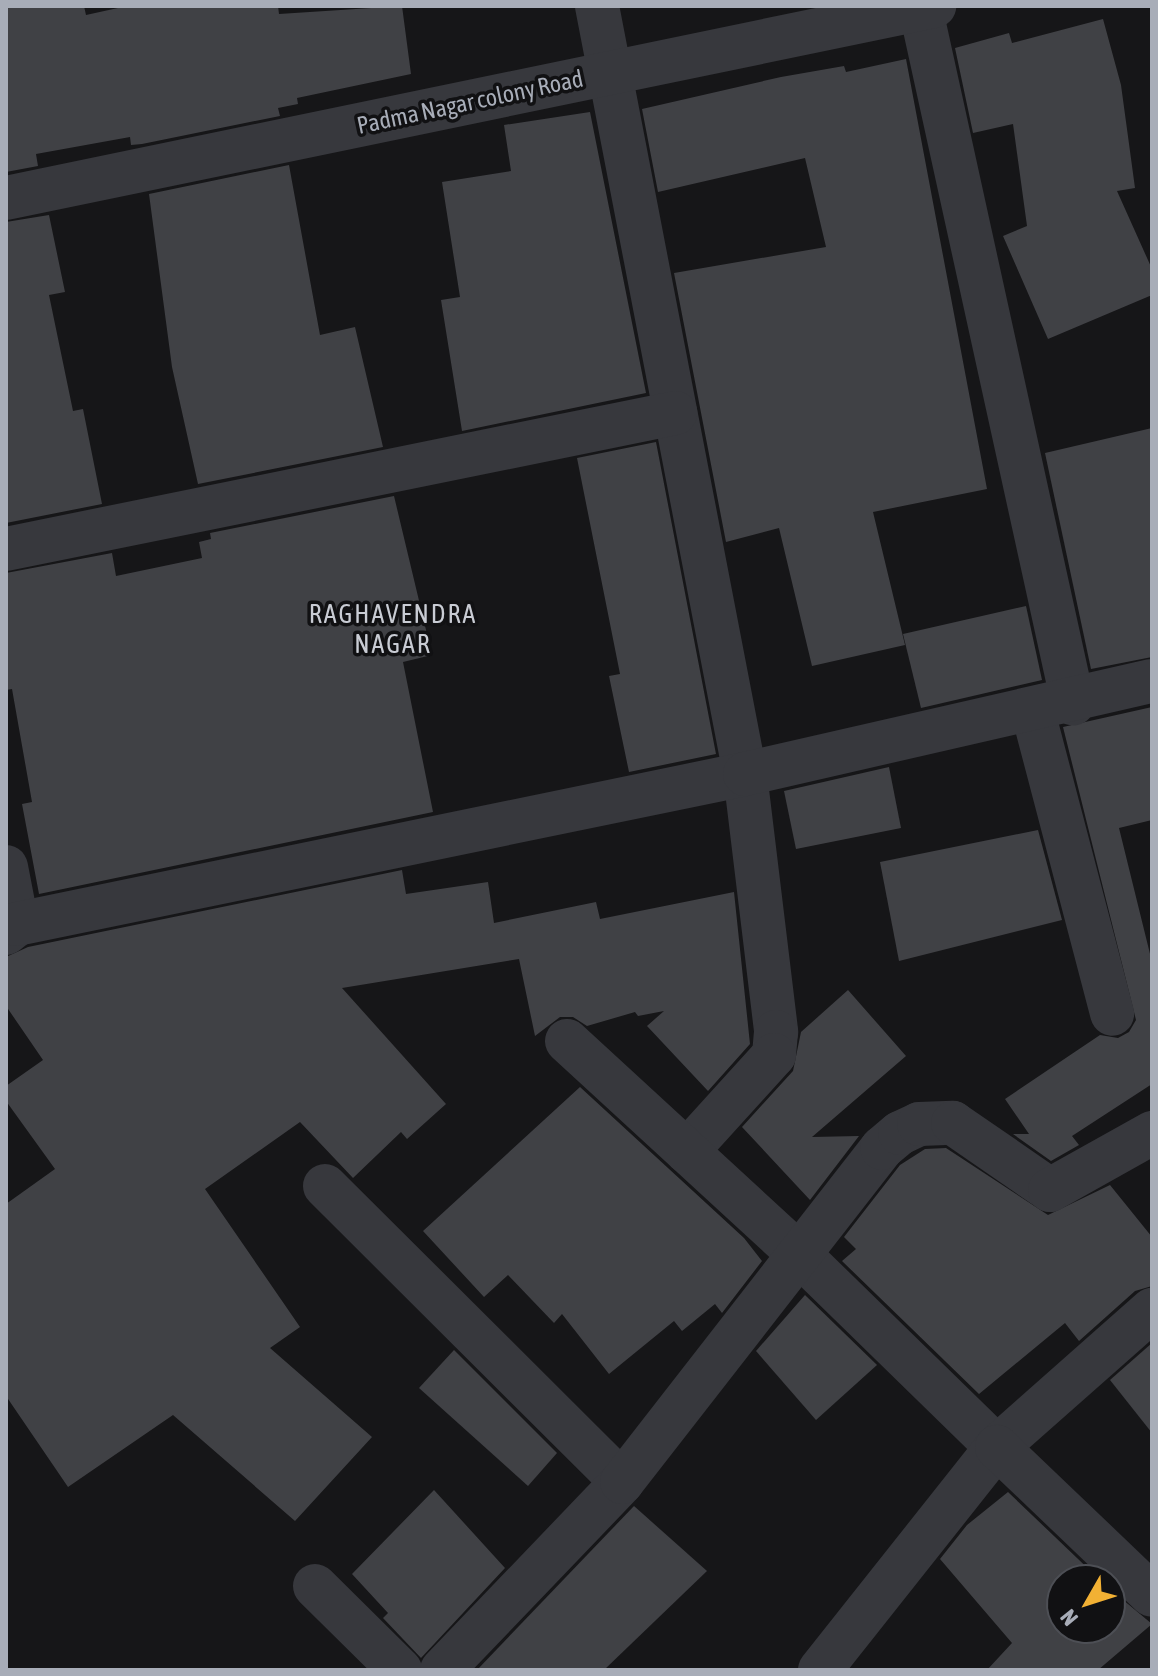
<!DOCTYPE html>
<html>
<head>
<meta charset="utf-8">
<style>
	body { margin:0 }
	#map { position:relative; width:1158px; height:1676px; overflow:hidden; background:#161618; font-family:"Asap Condensed",sans-serif }
	div>[style] { position:absolute }
	[style*='--x'] { left:calc(var(--x)*1px); top:calc(var(--y)*1px); width:calc(var(--w)*1px); rotate:calc(var(--a)*1deg) }
	.building>* { inset:0; background:#404145 }
	.minor>* { height:44px; margin:-22px; padding:0 22px; transform-origin:22px; border-radius:22px; background:#37383d }
	span { translate:-50% -50%; white-space:nowrap; text-align:center; line-height:1.15; -webkit-text-stroke:7px #111113; paint-order:stroke }
	.street-label { font-size:24px; color:#a8adb8 }
	.neighbourhood-label { font-size:26px; color:#c9ccd4; letter-spacing:2px }
	.frame { position:absolute; inset:0; border:8px solid #a8adb8; pointer-events:none }
	.north { position:absolute; left:1046px; top:1564px; width:80px; height:80px; box-sizing:border-box; background:#111113; border:2px solid #4d4f55; border-radius:50%; rotate:231deg; font-size:22px; font-weight:700; line-height:32px; text-align:center; color:#a8adb8 }
	.north::after { content:''; display:block; margin:auto; width:28px; height:36px; background:#f2b134; clip-path:polygon(50% 0,100% 100%,50% 72%,0 100%) }
</style>
</head>
<body>
<div id="map">
	<div class="building">
		<div style="clip-path:polygon(6px 6px,84px 6px,86px 15px,127px 6px,278px 6px,279px 14px,402px 6px,411px 74px,297px 98px,298px 104px,278px 108px,280px 116px,142px 144px,131px 145px,130px 137px,36px 154px,38px 166px,6px 172px)"></div>
		<div style="clip-path:polygon(1103px 19px,1121px 85px,1135px 188px,1117px 191px,1152px 269px,1152px 295px,1048px 339px,1003px 236px,1027px 226px,1013px 124px,973px 133px,955px 48px,1009px 33px,1012px 43px)"></div>
		<div style="clip-path:polygon(906px 59px,987px 489px,873px 512px,905px 645px,812px 666px,779px 528px,726px 542px,674px 273px,826px 247px,805px 158px,658px 192px,642px 109px,781px 77px,844px 66px,846px 72px)"></div>
		<div style="clip-path:polygon(590px 112px,646px 393px,462px 431px,441px 300px,460px 297px,442px 182px,511px 171px,504px 125px)"></div>
		<div style="clip-path:polygon(289px 165px,320px 335px,355px 327px,383px 447px,198px 484px,172px 367px,149px 194px)"></div>
		<div style="clip-path:polygon(49px 215px,65px 292px,49px 295px,73px 411px,83px 409px,102px 504px,6px 523px,6px 222px)"></div>
		<div style="clip-path:polygon(1152px 428px,1152px 657px,1091px 669px,1045px 453px)"></div>
		<div style="clip-path:polygon(656px 442px,716px 754px,629px 772px,609px 676px,620px 674px,577px 458px)"></div>
		<div style="clip-path:polygon(394px 496px,432px 655px,403px 662px,433px 812px,39px 894px,22px 804px,32px 802px,12px 689px,6px 690px,6px 573px,112px 553px,116px 576px,202px 558px,199px 542px,211px 539px,210px 533px)"></div>
		<div style="clip-path:polygon(1026px 606px,1042px 680px,921px 708px,903px 634px)"></div>
		<div style="clip-path:polygon(1152px 707px,1152px 820px,1119px 828px,1152px 962px,1152px 1084px,1072px 1136px,1079px 1145px,1051px 1161px,1013px 1134px,1029px 1134px,1005px 1099px,1100px 1035px,1118px 1038px,1129px 1032px,1136px 1020px,1063px 727px)"></div>
		<div style="clip-path:polygon(889px 767px,901px 828px,796px 849px,784px 791px)"></div>
		<div style="clip-path:polygon(1038px 830px,1062px 920px,899px 961px,880px 862px)"></div>
		<div style="clip-path:polygon(402px 870px,406px 894px,488px 882px,494px 923px,596px 902px,600px 919px,734px 892px,750px 1044px,708px 1091px,647px 1026px,664px 1011px,638px 1016px,635px 1012px,587px 1026px,573px 1017px,560px 1017px,535px 1036px,519px 959px,342px 988px,446px 1104px,407px 1139px,401px 1132px,353px 1178px,300px 1122px,205px 1189px,300px 1327px,270px 1348px,372px 1437px,295px 1521px,173px 1415px,68px 1487px,6px 1396px,6px 1204px,55px 1169px,6px 1101px,6px 1086px,43px 1060px,6px 1006px,6px 957px,28px 947px)"></div>
		<div style="clip-path:polygon(848px 990px,906px 1056px,812px 1137px,859px 1136px,810px 1200px,742px 1127px,793px 1071px,801px 1032px)"></div>
		<div style="clip-path:polygon(580px 1087px,744px 1238px,762px 1261px,722px 1313px,715px 1304px,682px 1331px,674px 1321px,609px 1374px,562px 1314px,554px 1323px,508px 1275px,484px 1297px,423px 1231px)"></div>
		<div style="clip-path:polygon(946px 1148px,1048px 1215px,1110px 1185px,1152px 1237px,1152px 1286px,1135px 1291px,1079px 1341px,1065px 1323px,979px 1394px,842px 1261px,856px 1249px,844px 1237px,900px 1165px,925px 1149px)"></div>
		<div style="clip-path:polygon(805px 1295px,877px 1365px,816px 1420px,756px 1351px)"></div>
		<div style="clip-path:polygon(1152px 1343px,1152px 1433px,1110px 1380px)"></div>
		<div style="clip-path:polygon(454px 1350px,557px 1453px,528px 1486px,419px 1388px)"></div>
		<div style="clip-path:polygon(434px 1490px,505px 1568px,421px 1658px,383px 1618px,388px 1613px,352px 1574px)"></div>
		<div style="clip-path:polygon(1008px 1492px,1100px 1580px,1062px 1580px,1062px 1628px,1110px 1628px,1110px 1589px,1152px 1624px,1098px 1670px,987px 1670px,1012px 1643px,940px 1559px,967px 1525px)"></div>
		<div style="clip-path:polygon(634px 1506px,707px 1571px,604px 1670px,477px 1670px)"></div>
	</div>
	<div class="minor">
		<div style="--x:597;--y:6;--w:782;--a:79.09"></div>
		<div style="--x:745;--y:774;--w:260;--a:83.1"></div>
		<div style="--x:776;--y:1032;--w:23;--a:95"></div>
		<div style="--x:774;--y:1055;--w:130;--a:132.2"></div>
		<div style="--x:920;--y:6;--w:714;--a:77.62"></div>
		<div style="--x:6;--y:198;--w:948;--a:-11.69"></div>
		<div style="--x:6;--y:549;--w:683;--a:-11.49"></div>
		<div style="--x:1033;--y:712;--w:312;--a:75.3"></div>
		<div style="--x:6;--y:867;--w:58;--a:79.1"></div>
		<div style="--x:6;--y:933;--w:14;--a:-39"></div>
		<div style="--x:17;--y:924;--w:743;--a:-11.64"></div>
		<div style="--x:745;--y:774;--w:417;--a:-12.9"></div>
		<div style="--x:567;--y:1041;--w:319;--a:42.6"></div>
		<div style="--x:802;--y:1257;--w:272;--a:44.3"></div>
		<div style="--x:997;--y:1447;--w:207;--a:-41.5"></div>
		<div style="--x:325;--y:1186;--w:419;--a:44.9"></div>
		<div style="--x:315;--y:1586;--w:120;--a:44.7"></div>
		<div style="--x:442;--y:1670;--w:260;--a:-46.2"></div>
		<div style="--x:622;--y:1482;--w:423;--a:-52.1"></div>
		<div style="--x:882;--y:1148;--w:23;--a:-40"></div>
		<div style="--x:900;--y:1133;--w:21;--a:-25"></div>
		<div style="--x:919;--y:1124;--w:34;--a:-2"></div>
		<div style="--x:953;--y:1123;--w:118;--a:34.6"></div>
		<div style="--x:1050;--y:1190;--w:117;--a:-29.2"></div>
		<div style="--x:820;--y:1670;--w:285;--a:-51.6"></div>
		<div style="--x:997;--y:1447;--w:214;--a:43.7"></div>
	</div>
	<div class="street-label">
		<span style="left:470px;top:102px;rotate:-12deg">Padma Nagar colony Road</span>
	</div>
	<div class="neighbourhood-label">
		<span style="left:393px;top:630px">RAGHAVENDRA<br>NAGAR</span>
	</div>
	<div class="frame"></div>
	<div class="north">N</div>
</div>
</body>
</html>
